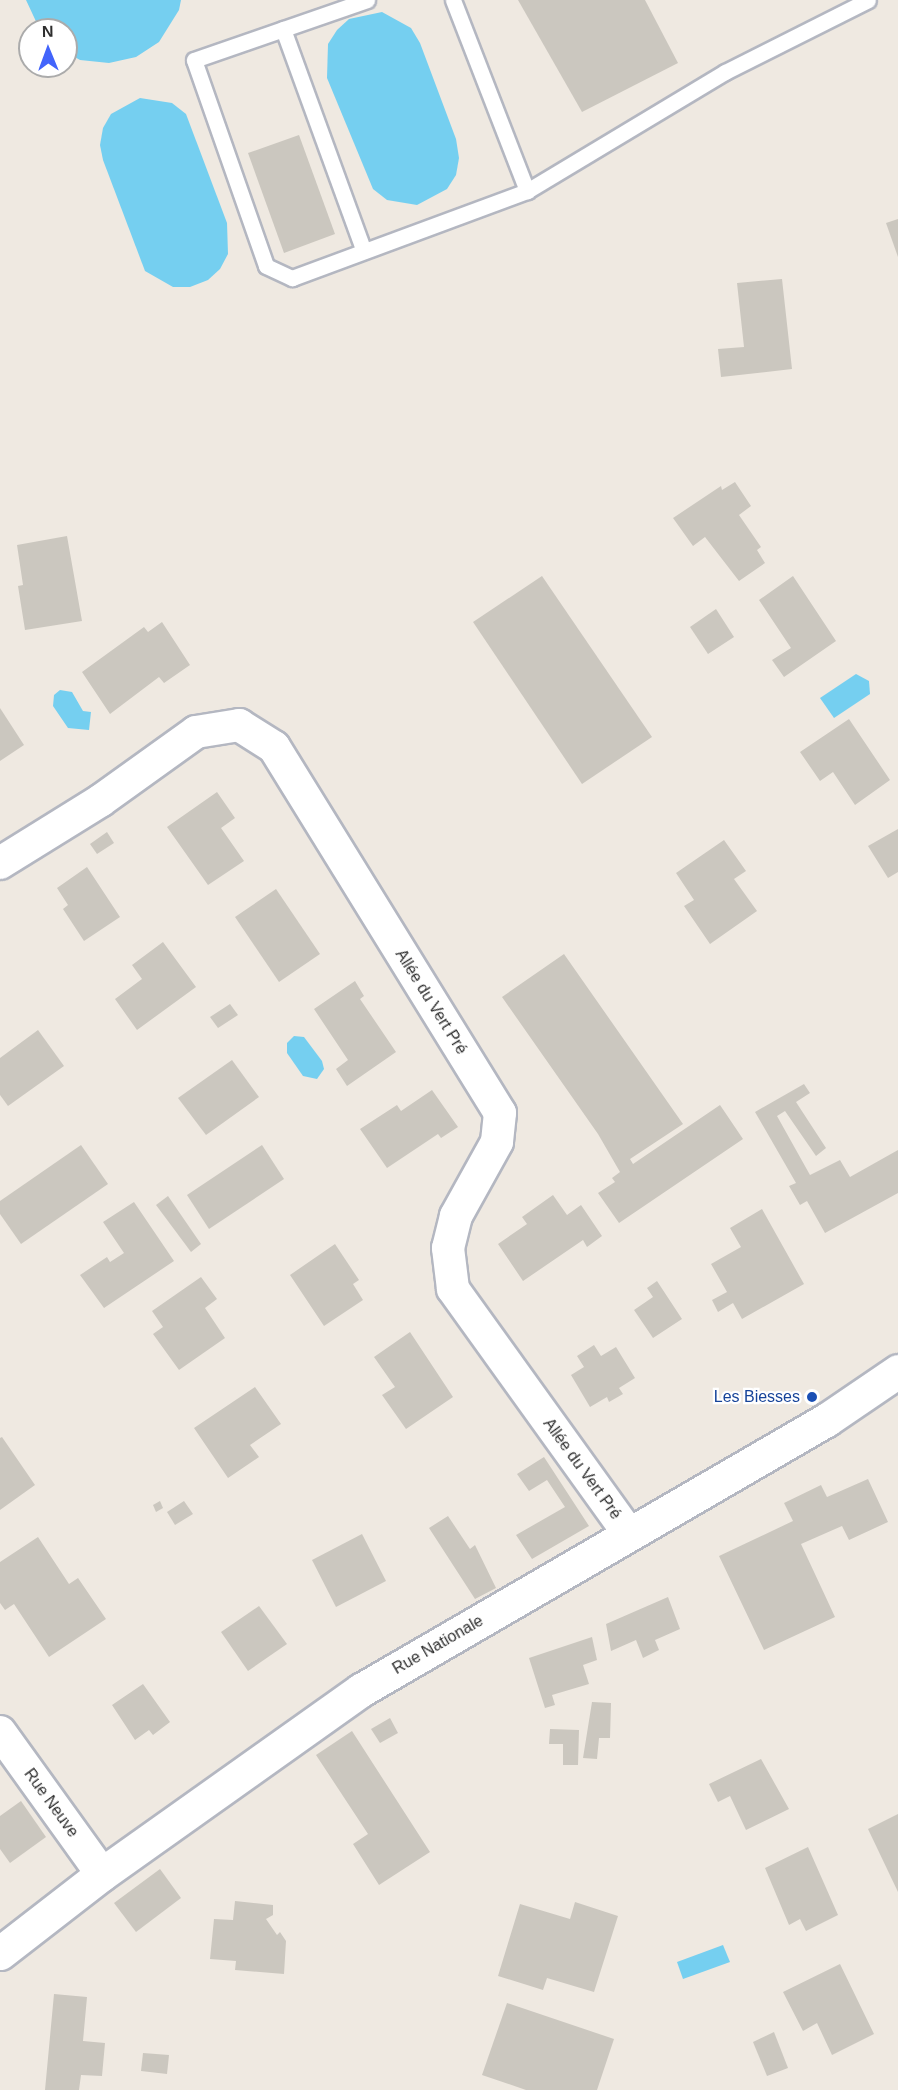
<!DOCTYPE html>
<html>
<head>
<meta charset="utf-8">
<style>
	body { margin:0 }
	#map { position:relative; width:898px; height:2090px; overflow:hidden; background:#efe9e1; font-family:Arial,sans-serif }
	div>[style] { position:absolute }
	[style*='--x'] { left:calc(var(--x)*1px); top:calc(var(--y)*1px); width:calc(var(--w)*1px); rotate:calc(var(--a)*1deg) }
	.water>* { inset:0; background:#75cff0 }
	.building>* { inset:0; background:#cbc7bf }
	.roads { filter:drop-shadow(2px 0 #b4b7c1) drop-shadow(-2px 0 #b4b7c1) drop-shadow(0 2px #b4b7c1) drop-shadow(0 -2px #b4b7c1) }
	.lane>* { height:15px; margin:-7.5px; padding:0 7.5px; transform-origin:7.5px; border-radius:7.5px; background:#fff }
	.street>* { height:32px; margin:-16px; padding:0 16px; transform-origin:16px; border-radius:16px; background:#fff }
	.secondary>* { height:33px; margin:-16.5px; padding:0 16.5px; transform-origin:16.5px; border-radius:16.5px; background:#fff }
	.dots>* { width:16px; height:16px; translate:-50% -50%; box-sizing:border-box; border:3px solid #fff; border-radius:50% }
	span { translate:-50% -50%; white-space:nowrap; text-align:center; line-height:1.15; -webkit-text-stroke:4.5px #fff; paint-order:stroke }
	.street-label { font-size:16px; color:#2e2e2e }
	.transit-label { font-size:16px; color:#164399 }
	.right { translate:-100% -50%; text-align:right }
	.north { position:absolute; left:18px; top:18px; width:60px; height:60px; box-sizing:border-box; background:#fff; border:2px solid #ababab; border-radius:50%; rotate:359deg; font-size:16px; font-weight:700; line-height:24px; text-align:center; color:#2e2e2e }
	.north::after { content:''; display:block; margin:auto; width:21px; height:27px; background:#4264fb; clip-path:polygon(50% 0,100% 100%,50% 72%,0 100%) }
</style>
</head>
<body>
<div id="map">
	<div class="water">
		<div style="clip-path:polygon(26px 0,181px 0,179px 10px,159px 42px,136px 57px,109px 63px,80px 60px,66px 52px,66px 30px,40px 30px)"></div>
		<div style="clip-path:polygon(382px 12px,411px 28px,420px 43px,456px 139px,459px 158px,456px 175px,447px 189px,417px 205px,387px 200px,373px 189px,327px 78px,328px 44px,337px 30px,349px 19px)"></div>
		<div style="clip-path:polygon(140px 98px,172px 103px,186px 114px,227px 223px,228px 254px,220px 269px,208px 280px,190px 287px,173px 287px,145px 271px,103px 160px,100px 145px,103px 128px,111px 114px)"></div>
		<div style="clip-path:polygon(856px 674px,869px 681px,870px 694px,834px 718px,820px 698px)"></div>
		<div style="clip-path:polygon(60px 690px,72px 692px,83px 711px,91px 712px,89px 730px,68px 728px,53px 706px,54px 695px)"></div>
		<div style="clip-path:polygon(294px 1036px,304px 1037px,322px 1061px,324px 1069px,317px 1079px,303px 1076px,287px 1053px,287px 1043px)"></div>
		<div style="clip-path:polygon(723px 1945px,730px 1962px,683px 1979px,677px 1962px)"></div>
	</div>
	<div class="building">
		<div style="clip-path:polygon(518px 0,645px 0,678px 63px,582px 112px)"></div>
		<div style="clip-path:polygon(299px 135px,335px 234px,284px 253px,248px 153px)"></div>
		<div style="clip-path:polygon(898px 219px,898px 257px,886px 223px)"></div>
		<div style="clip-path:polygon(782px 279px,792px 369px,721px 377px,718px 349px,744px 347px,737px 283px)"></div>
		<div style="clip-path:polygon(735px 482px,751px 506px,739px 515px,761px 547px,757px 550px,765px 563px,739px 581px,705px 537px,693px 546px,673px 518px,721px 486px,722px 490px)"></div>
		<div style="clip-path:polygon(67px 536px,82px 621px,25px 630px,18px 586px,23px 585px,17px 545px)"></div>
		<div style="clip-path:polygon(542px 576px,652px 737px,582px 784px,473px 622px)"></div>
		<div style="clip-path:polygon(793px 576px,836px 641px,784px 677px,772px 660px,791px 648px,759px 600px)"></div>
		<div style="clip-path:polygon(716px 609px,734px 637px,708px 654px,690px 627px)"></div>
		<div style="clip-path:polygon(162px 622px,190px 665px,164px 683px,159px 677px,110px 714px,82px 672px,144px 627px,148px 632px)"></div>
		<div style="clip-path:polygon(0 708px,24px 745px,0 761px)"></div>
		<div style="clip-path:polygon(849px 719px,890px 780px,855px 805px,833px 772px,820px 781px,800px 752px)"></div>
		<div style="clip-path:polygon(217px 792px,235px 818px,221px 828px,244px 861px,208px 885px,167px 827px)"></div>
		<div style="clip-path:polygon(898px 829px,898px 872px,888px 878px,868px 846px)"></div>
		<div style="clip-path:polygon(107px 832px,114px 843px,97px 854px,90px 844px)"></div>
		<div style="clip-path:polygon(724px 840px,746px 871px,734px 879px,757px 911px,710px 944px,684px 906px,694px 900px,676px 873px)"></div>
		<div style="clip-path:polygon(87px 867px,120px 917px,84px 941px,63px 909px,68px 905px,57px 888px)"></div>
		<div style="clip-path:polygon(276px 889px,320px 954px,279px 982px,235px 917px)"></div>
		<div style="clip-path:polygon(163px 942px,196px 987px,137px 1030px,115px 999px,142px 979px,132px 965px)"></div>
		<div style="clip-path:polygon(564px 954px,683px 1124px,630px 1159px,633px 1164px,720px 1105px,743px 1139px,619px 1223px,598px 1193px,615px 1182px,612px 1178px,620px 1172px,598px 1134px,502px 997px)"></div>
		<div style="clip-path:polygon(355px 981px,364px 996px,360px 999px,396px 1052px,347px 1086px,336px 1069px,348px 1060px,314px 1009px)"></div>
		<div style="clip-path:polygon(230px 1004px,238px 1015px,218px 1028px,210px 1017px)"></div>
		<div style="clip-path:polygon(38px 1030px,64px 1066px,8px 1106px,0 1095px,0 1058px)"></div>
		<div style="clip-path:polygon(232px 1060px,259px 1097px,206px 1135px,178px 1098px)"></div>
		<div style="clip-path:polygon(804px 1084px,810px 1093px,796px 1102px,826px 1148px,816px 1156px,785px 1111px,777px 1116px,810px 1175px,840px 1160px,850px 1177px,898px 1150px,898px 1193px,825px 1233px,807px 1201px,800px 1205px,789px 1186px,796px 1183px,755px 1112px)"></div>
		<div style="clip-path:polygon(432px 1090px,458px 1127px,441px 1138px,438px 1134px,387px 1168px,360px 1129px,397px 1105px,401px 1111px)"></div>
		<div style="clip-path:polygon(81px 1145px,108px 1184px,21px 1244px,0 1214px,0 1201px)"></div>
		<div style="clip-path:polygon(262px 1145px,284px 1179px,209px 1229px,187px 1195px)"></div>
		<div style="clip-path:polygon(553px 1195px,567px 1215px,581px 1205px,602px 1236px,587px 1247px,583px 1240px,523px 1281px,498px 1244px,527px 1224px,522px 1217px)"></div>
		<div style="clip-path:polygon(168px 1196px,201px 1244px,191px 1252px,156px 1205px)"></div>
		<div style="clip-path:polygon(134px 1202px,174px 1261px,104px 1308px,80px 1275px,107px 1257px,110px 1262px,124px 1253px,103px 1222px)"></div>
		<div style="clip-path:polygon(762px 1209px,804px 1284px,742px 1319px,733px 1303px,718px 1312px,712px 1300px,727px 1292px,711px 1264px,741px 1247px,730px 1228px)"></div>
		<div style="clip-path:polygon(335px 1244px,359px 1280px,353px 1284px,363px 1300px,324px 1326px,290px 1275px)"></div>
		<div style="clip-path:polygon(201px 1277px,217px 1299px,205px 1308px,225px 1338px,179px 1370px,153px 1334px,163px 1327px,152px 1311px)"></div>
		<div style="clip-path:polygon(657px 1281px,682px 1319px,653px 1338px,634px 1310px,653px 1297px,647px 1288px)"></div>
		<div style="clip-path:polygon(410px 1332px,453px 1397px,406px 1429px,382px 1395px,395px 1387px,374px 1357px)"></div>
		<div style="clip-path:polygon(594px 1345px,601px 1356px,616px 1347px,635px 1378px,619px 1388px,623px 1394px,609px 1402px,607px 1397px,590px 1407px,571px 1375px,584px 1367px,577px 1356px)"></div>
		<div style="clip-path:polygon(255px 1387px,281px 1424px,250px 1445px,259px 1457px,228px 1478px,194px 1428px)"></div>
		<div style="clip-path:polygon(2px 1437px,35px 1485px,0 1510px,0 1438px)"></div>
		<div style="clip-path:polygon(544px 1457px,589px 1526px,532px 1559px,516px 1535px,565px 1507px,547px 1480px,529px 1491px,517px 1474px)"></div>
		<div style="clip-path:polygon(868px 1479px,888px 1522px,849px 1540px,842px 1526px,801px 1544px,835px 1617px,764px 1650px,719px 1556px,793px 1521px,784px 1503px,821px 1485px,827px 1497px)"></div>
		<div style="clip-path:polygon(160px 1501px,163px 1508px,156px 1512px,153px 1505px)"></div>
		<div style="clip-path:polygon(184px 1501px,193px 1514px,175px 1525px,167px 1512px)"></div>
		<div style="clip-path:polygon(448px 1516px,470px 1549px,475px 1545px,496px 1588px,475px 1599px,429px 1528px)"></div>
		<div style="clip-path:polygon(362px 1534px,386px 1581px,336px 1607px,312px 1560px)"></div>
		<div style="clip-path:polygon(38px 1537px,69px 1584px,78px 1578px,106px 1619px,49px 1657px,14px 1604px,5px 1610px,0 1603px,0 1562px)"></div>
		<div style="clip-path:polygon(668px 1597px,680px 1629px,655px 1640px,659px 1650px,643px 1658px,636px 1640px,611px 1651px,606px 1624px)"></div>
		<div style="clip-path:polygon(259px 1606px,287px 1644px,248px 1671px,221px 1632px)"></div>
		<div style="clip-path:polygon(592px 1637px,597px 1660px,583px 1665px,589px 1684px,552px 1695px,555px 1705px,545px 1708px,529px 1658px)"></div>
		<div style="clip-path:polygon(143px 1684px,170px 1722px,153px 1735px,149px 1730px,135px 1740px,112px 1705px)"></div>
		<div style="clip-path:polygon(592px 1702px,611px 1703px,610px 1738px,599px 1738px,597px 1759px,583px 1758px)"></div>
		<div style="clip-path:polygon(390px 1718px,398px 1733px,380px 1743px,371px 1729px)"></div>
		<div style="clip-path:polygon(550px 1729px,579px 1730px,578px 1765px,563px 1765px,563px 1744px,549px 1744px)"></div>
		<div style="clip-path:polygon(352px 1731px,430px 1852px,379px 1885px,353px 1844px,368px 1834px,316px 1755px)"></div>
		<div style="clip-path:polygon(761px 1759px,789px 1809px,746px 1830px,730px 1796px,718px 1802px,709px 1784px)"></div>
		<div style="clip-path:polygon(21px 1801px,46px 1837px,10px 1863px,0 1849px,0 1816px)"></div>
		<div style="clip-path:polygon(898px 1814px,898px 1892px,868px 1829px)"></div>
		<div style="clip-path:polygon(808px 1847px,838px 1915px,806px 1931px,800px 1919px,789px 1925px,765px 1868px)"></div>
		<div style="clip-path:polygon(160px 1869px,181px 1898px,136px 1932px,114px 1903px)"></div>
		<div style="clip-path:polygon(235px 1901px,273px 1905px,273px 1915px,266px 1919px,277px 1935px,280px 1932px,286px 1941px,284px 1974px,235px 1970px,236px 1961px,210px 1959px,214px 1919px,233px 1920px)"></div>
		<div style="clip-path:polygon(575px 1902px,618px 1916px,594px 1992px,547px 1978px,543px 1990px,498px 1976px,520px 1904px,570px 1919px)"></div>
		<div style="clip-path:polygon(840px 1964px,874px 2034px,832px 2055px,817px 2023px,803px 2031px,783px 1992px)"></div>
		<div style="clip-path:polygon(54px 1994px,87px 1997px,83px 2041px,105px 2043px,102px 2076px,81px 2075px,79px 2090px,45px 2090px)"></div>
		<div style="clip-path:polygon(507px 2003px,614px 2039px,597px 2090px,526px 2090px,482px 2075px)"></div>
		<div style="clip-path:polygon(774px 2032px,788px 2068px,767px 2076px,753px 2042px)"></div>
		<div style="clip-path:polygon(143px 2053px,169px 2055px,167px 2074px,141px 2071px)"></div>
	</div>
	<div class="roads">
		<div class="lane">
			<div style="--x:367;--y:0;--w:183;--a:160.9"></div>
			<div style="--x:194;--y:60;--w:218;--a:70.7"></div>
			<div style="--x:266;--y:266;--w:29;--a:25"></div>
			<div style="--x:292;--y:278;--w:251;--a:-20.3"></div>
			<div style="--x:527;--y:191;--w:231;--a:-31"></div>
			<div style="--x:725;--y:72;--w:160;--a:-26.7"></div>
			<div style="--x:453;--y:0;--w:205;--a:68.8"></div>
			<div style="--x:283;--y:29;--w:236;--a:70"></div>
		</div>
		<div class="street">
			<div style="--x:0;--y:863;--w:118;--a:-31.8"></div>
			<div style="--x:100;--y:801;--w:118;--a:-35.7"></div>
			<div style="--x:196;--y:732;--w:44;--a:-9.2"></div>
			<div style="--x:239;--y:725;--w:41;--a:32.2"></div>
			<div style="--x:274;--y:747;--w:430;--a:58.3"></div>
			<div style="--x:500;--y:1113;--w:29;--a:96"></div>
			<div style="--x:497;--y:1142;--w:85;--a:119"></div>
			<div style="--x:456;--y:1216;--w:33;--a:104"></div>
			<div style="--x:448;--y:1248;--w:41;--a:83"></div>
			<div style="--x:453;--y:1289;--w:302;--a:54.3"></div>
			<div style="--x:0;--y:1732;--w:175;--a:54.3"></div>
		</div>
		<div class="secondary">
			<div style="--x:0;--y:1953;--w:129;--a:-37.8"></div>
			<div style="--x:102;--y:1874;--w:318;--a:-35.4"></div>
			<div style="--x:361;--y:1690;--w:538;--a:-30.14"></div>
			<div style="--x:826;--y:1420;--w:87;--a:-34.2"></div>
		</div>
	</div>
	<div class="dots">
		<div style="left:812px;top:1397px;background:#1a4fb4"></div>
	</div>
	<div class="street-label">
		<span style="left:431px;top:1002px;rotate:58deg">Allée du Vert Pré</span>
		<span style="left:582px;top:1469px;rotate:54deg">Allée du Vert Pré</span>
		<span style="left:438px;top:1645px;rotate:-30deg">Rue Nationale</span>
		<span style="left:51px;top:1803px;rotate:54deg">Rue Neuve</span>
	</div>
	<div class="transit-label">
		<span class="right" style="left:800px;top:1397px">Les Biesses</span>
	</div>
	<div class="north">N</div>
</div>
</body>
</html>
